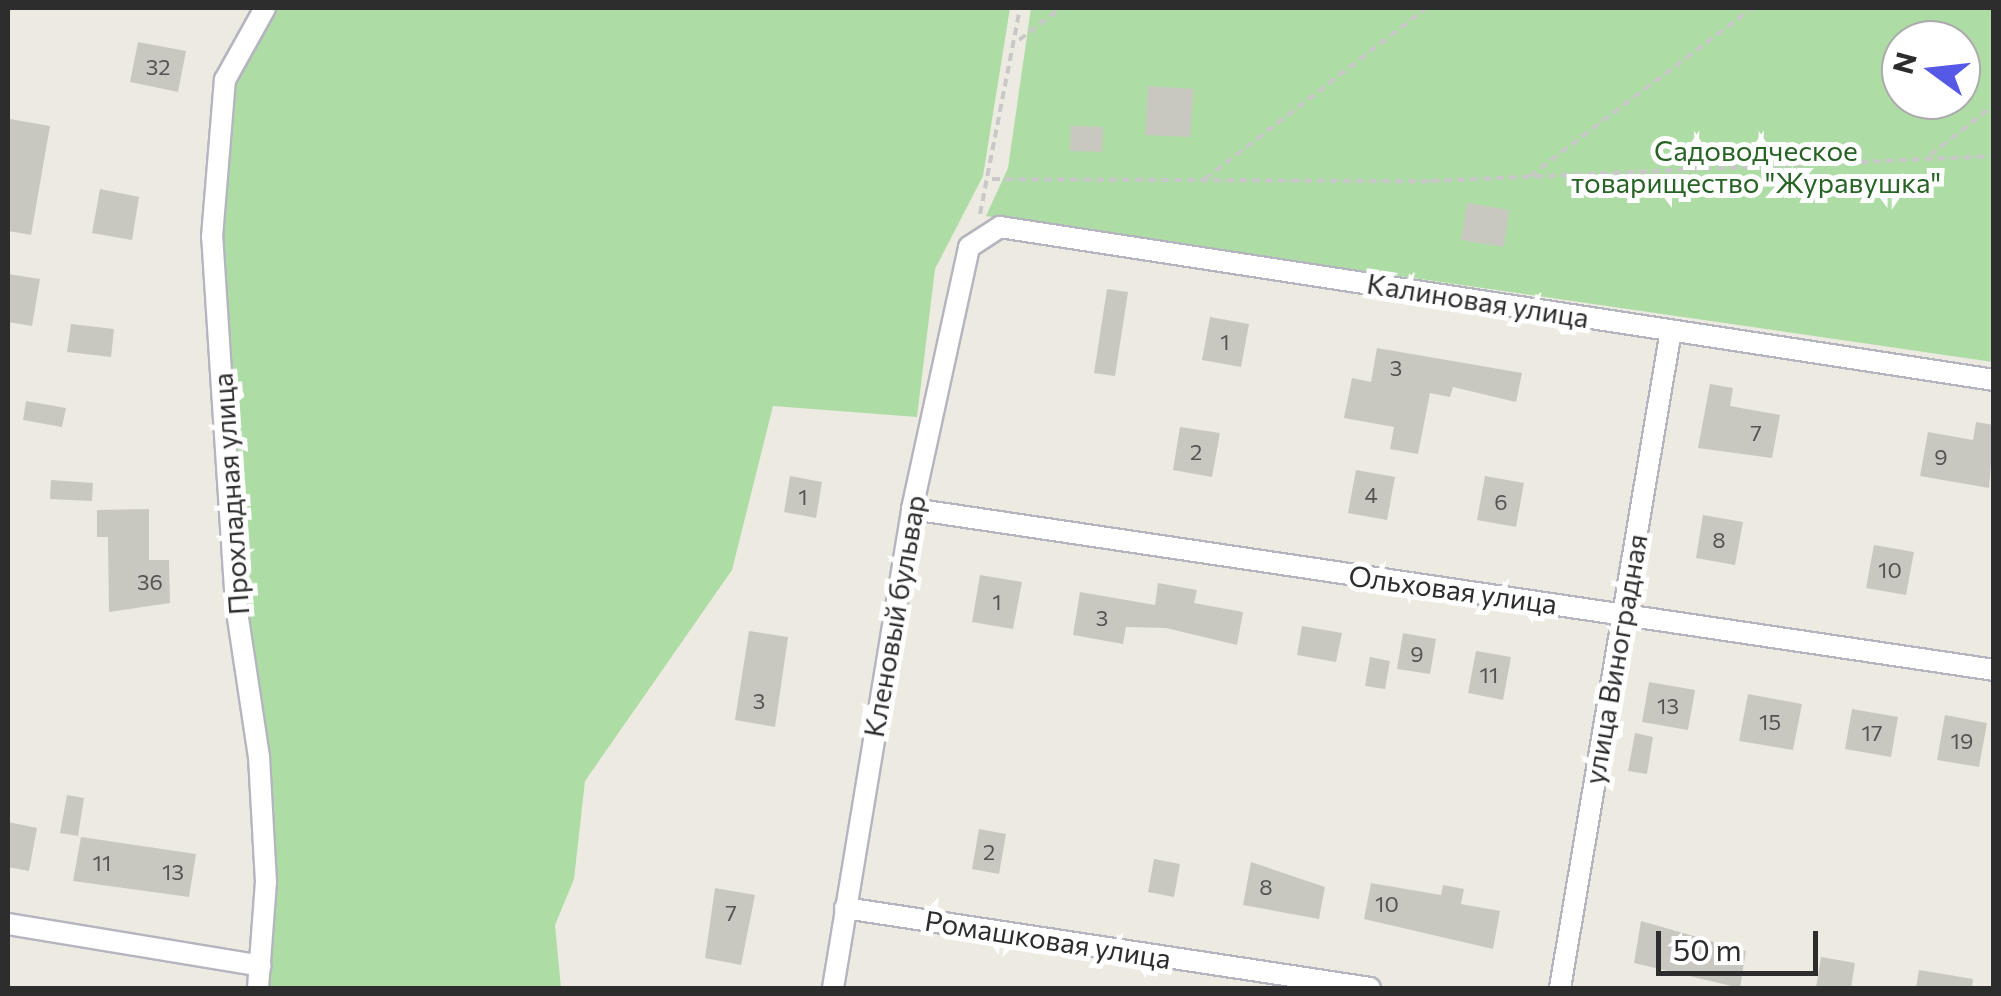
<!DOCTYPE html>
<html>
<head>
<meta charset="utf-8">
<style>
	body { margin:0 }
	#map { position:relative; width:2001px; height:996px; overflow:hidden; background:#edeae2; font-family:Commissioner,sans-serif }
	div>[style] { position:absolute }
	[style*='--x'] { left:calc(var(--x)*1px); top:calc(var(--y)*1px); width:calc(var(--w)*1px); rotate:calc(var(--a)*1deg) }
	.green>* { inset:0; background:#aedca5 }
	.building>* { inset:0; background:#c9c8c0 }
	.path>* { height:4px; margin-top:-2px; transform-origin:0; background:repeating-linear-gradient(90deg,#c8c8c8 0 8px,transparent 0 13px) }
	.roads { filter:drop-shadow(2px 0 #b5b5bf) drop-shadow(-2px 0 #b5b5bf) drop-shadow(0 2px #b5b5bf) drop-shadow(0 -2px #b5b5bf) }
	.street>* { height:20px; margin:-10px; padding:0 10px; transform-origin:10px; border-radius:10px; background:#fff }
	span { translate:-50% -50%; white-space:nowrap; text-align:center; line-height:1.15; -webkit-text-stroke:10px #fff; paint-order:stroke }
	.number-label { font-size:22px; color:#545452 }
	.number-label span { -webkit-text-stroke-width:0 }
	.park-label { font-size:28px; color:#266324 }
	.street-label { font-size:28px; color:#2d2d2d }
	.frame { position:absolute; inset:0; border:10px solid #2d2d2d; pointer-events:none }
	.north { position:absolute; left:1881px; top:20px; width:100px; height:100px; box-sizing:border-box; background:#fff; border:2px solid #ababab; border-radius:50%; rotate:285deg; font-size:28px; font-weight:700; line-height:40px; text-align:center; color:#2d2d2d }
	.north::after { content:''; display:block; margin:auto; width:35px; height:45px; background:#5658e6; clip-path:polygon(50% 0,100% 100%,50% 72%,0 100%) }
	.scale { position:absolute; left:1656px; top:931px; width:162px; height:45px; box-sizing:border-box; border:5px solid #2d2d2d; border-top:0; padding-left:12px; font-size:30px; line-height:35px; white-space:nowrap; color:#2d2d2d; -webkit-text-stroke:8px #fff; paint-order:stroke }
</style>
</head>
<body>
<div id="map">
	<div class="green">
		<div style="clip-path:polygon(278px 8px,1010px 8px,983px 176px,935px 269px,917px 417px,773px 406px,732px 570px,585px 781px,574px 879px,555px 925px,561px 988px,267px 988px,216px 237px,230px 94px)"></div>
		<div style="clip-path:polygon(evenodd,1031px 8px,1993px 8px,1993px 362px,986px 216px,1008px 168px,1031px 8px,1901px 40px,1961px 40px,1961px 100px,1901px 100px,1901px 40px)"></div>
	</div>
	<div class="building">
		<div style="clip-path:polygon(138px 42px,186px 51px,178px 92px,130px 82px)"></div>
		<div style="clip-path:polygon(1148px 86px,1194px 89px,1190px 137px,1145px 135px)"></div>
		<div style="clip-path:polygon(10px 119px,50px 126px,31px 235px,8px 231px)"></div>
		<div style="clip-path:polygon(1071px 126px,1103px 127px,1102px 152px,1070px 151px)"></div>
		<div style="clip-path:polygon(100px 189px,139px 197px,132px 240px,92px 233px)"></div>
		<div style="clip-path:polygon(1467px 203px,1509px 210px,1504px 247px,1461px 240px)"></div>
		<div style="clip-path:polygon(8px 274px,40px 279px,32px 326px,8px 322px)"></div>
		<div style="clip-path:polygon(1107px 289px,1128px 292px,1115px 376px,1094px 373px)"></div>
		<div style="clip-path:polygon(1210px 317px,1249px 324px,1241px 367px,1202px 360px)"></div>
		<div style="clip-path:polygon(71px 324px,114px 329px,111px 357px,67px 352px)"></div>
		<div style="clip-path:polygon(1377px 348px,1522px 373px,1516px 402px,1453px 387px,1450px 397px,1430px 393px,1418px 454px,1390px 449px,1394px 427px,1344px 418px,1352px 378px,1371px 382px)"></div>
		<div style="clip-path:polygon(1710px 384px,1733px 388px,1730px 406px,1780px 415px,1772px 458px,1698px 448px)"></div>
		<div style="clip-path:polygon(26px 401px,66px 408px,62px 427px,23px 420px)"></div>
		<div style="clip-path:polygon(1976px 422px,1994px 425px,1989px 488px,1920px 476px,1928px 432px,1973px 440px)"></div>
		<div style="clip-path:polygon(1180px 427px,1220px 433px,1212px 477px,1173px 470px)"></div>
		<div style="clip-path:polygon(1356px 470px,1395px 477px,1387px 520px,1348px 513px)"></div>
		<div style="clip-path:polygon(790px 476px,822px 482px,816px 518px,784px 512px)"></div>
		<div style="clip-path:polygon(1485px 476px,1524px 483px,1516px 527px,1477px 520px)"></div>
		<div style="clip-path:polygon(51px 480px,93px 483px,92px 501px,50px 499px)"></div>
		<div style="clip-path:polygon(149px 509px,149px 560px,169px 560px,170px 603px,109px 612px,108px 537px,97px 537px,97px 510px)"></div>
		<div style="clip-path:polygon(1703px 515px,1743px 522px,1735px 565px,1696px 558px)"></div>
		<div style="clip-path:polygon(1874px 545px,1914px 552px,1906px 595px,1866px 588px)"></div>
		<div style="clip-path:polygon(980px 575px,1022px 582px,1013px 629px,972px 622px)"></div>
		<div style="clip-path:polygon(1158px 583px,1197px 590px,1194px 603px,1243px 612px,1237px 645px,1166px 628px,1126px 627px,1123px 644px,1073px 635px,1080px 592px,1155px 605px)"></div>
		<div style="clip-path:polygon(1302px 626px,1342px 633px,1336px 662px,1297px 655px)"></div>
		<div style="clip-path:polygon(749px 631px,788px 637px,775px 727px,735px 720px)"></div>
		<div style="clip-path:polygon(1403px 633px,1436px 639px,1430px 674px,1397px 669px)"></div>
		<div style="clip-path:polygon(1476px 651px,1511px 657px,1503px 700px,1468px 693px)"></div>
		<div style="clip-path:polygon(1370px 657px,1390px 661px,1385px 689px,1365px 686px)"></div>
		<div style="clip-path:polygon(1649px 682px,1695px 690px,1688px 730px,1642px 722px)"></div>
		<div style="clip-path:polygon(1748px 694px,1802px 704px,1793px 750px,1739px 741px)"></div>
		<div style="clip-path:polygon(1852px 709px,1898px 717px,1891px 757px,1845px 749px)"></div>
		<div style="clip-path:polygon(1945px 715px,1987px 723px,1979px 767px,1937px 760px)"></div>
		<div style="clip-path:polygon(1635px 733px,1653px 737px,1647px 774px,1628px 771px)"></div>
		<div style="clip-path:polygon(67px 795px,84px 798px,78px 836px,60px 833px)"></div>
		<div style="clip-path:polygon(8px 822px,37px 828px,29px 871px,8px 867px)"></div>
		<div style="clip-path:polygon(979px 829px,1006px 834px,999px 874px,972px 869px)"></div>
		<div style="clip-path:polygon(81px 837px,196px 854px,189px 897px,73px 881px)"></div>
		<div style="clip-path:polygon(1154px 859px,1180px 864px,1174px 897px,1148px 892px)"></div>
		<div style="clip-path:polygon(1251px 862px,1325px 887px,1319px 919px,1243px 905px)"></div>
		<div style="clip-path:polygon(1371px 883px,1441px 895px,1443px 885px,1464px 889px,1461px 904px,1500px 911px,1493px 949px,1364px 919px)"></div>
		<div style="clip-path:polygon(715px 888px,755px 895px,741px 965px,705px 958px)"></div>
		<div style="clip-path:polygon(1641px 921px,1746px 951px,1740px 988px,1634px 963px)"></div>
		<div style="clip-path:polygon(1821px 957px,1855px 963px,1851px 988px,1816px 988px)"></div>
		<div style="clip-path:polygon(1919px 970px,1973px 979px,1972px 988px,1916px 988px)"></div>
	</div>
	<div class="path">
		<div style="--x:1019;--y:40;--w:53;--a:-37.3"></div>
		<div style="--x:1930;--y:155;--w:81;--a:-38"></div>
		<div style="--x:1530;--y:176;--w:278;--a:-37.1"></div>
		<div style="--x:992;--y:179;--w:439;--a:0.3"></div>
		<div style="--x:1431;--y:181;--w:564;--a:-2.54"></div>
		<div style="--x:1205;--y:179;--w:279;--a:-37.7"></div>
		<div style="--x:980;--y:214;--w:210;--a:-79"></div>
	</div>
	<div class="roads">
		<div class="street">
			<div style="--x:912;--y:509;--w:1094;--a:8.46"></div>
			<div style="--x:845;--y:908;--w:531;--a:8.66"></div>
			<div style="--x:8;--y:924;--w:256;--a:9.4"></div>
			<div style="--x:258;--y:988;--w:106;--a:-85.7"></div>
			<div style="--x:266;--y:882;--w:125;--a:-93.2"></div>
			<div style="--x:259;--y:757;--w:154;--a:-98.6"></div>
			<div style="--x:236;--y:605;--w:369;--a:-93.7"></div>
			<div style="--x:212;--y:237;--w:158;--a:-85.3"></div>
			<div style="--x:225;--y:80;--w:82;--a:-60.9"></div>
			<div style="--x:833;--y:988;--w:485;--a:-80.6"></div>
			<div style="--x:912;--y:509;--w:268;--a:-77.7"></div>
			<div style="--x:969;--y:247;--w:37;--a:-33"></div>
			<div style="--x:1000;--y:227;--w:1006;--a:8.75"></div>
			<div style="--x:1560;--y:988;--w:667;--a:-80.42"></div>
		</div>
	</div>
	<div class="number-label">
		<span style="left:158px;top:67px">32</span>
		<span style="left:1225px;top:342px">1</span>
		<span style="left:1396px;top:368px">3</span>
		<span style="left:1756px;top:433px">7</span>
		<span style="left:1196px;top:452px">2</span>
		<span style="left:1941px;top:457px">9</span>
		<span style="left:1371px;top:495px">4</span>
		<span style="left:803px;top:497px">1</span>
		<span style="left:1501px;top:502px">6</span>
		<span style="left:1719px;top:540px">8</span>
		<span style="left:1890px;top:570px">10</span>
		<span style="left:150px;top:582px">36</span>
		<span style="left:997px;top:602px">1</span>
		<span style="left:1102px;top:618px">3</span>
		<span style="left:1417px;top:654px">9</span>
		<span style="left:1489px;top:675px">11</span>
		<span style="left:759px;top:701px">3</span>
		<span style="left:1668px;top:706px">13</span>
		<span style="left:1770px;top:722px">15</span>
		<span style="left:1872px;top:733px">17</span>
		<span style="left:1962px;top:741px">19</span>
		<span style="left:989px;top:852px">2</span>
		<span style="left:102px;top:863px">11</span>
		<span style="left:173px;top:872px">13</span>
		<span style="left:1266px;top:887px">8</span>
		<span style="left:1387px;top:904px">10</span>
		<span style="left:731px;top:913px">7</span>
	</div>
	<div class="park-label">
		<span style="left:1756px;top:166px">Садоводческое<br>товарищество "Журавушка"</span>
	</div>
	<div class="street-label">
		<span style="left:1478px;top:300px;rotate:9deg">Калиновая улица</span>
		<span style="left:230px;top:494px;rotate:-94deg">Прохладная улица</span>
		<span style="left:1453px;top:589px;rotate:8deg">Ольховая улица</span>
		<span style="left:894px;top:616px;rotate:-80deg">Кленовый бульвар</span>
		<span style="left:1615px;top:659px;rotate:-80deg">улица Виноградная</span>
		<span style="left:1048px;top:939px;rotate:9deg">Ромашковая улица</span>
	</div>
	<div class="frame"></div>
	<div class="north">N</div>
	<div class="scale">50 m</div>
</div>
</body>
</html>
